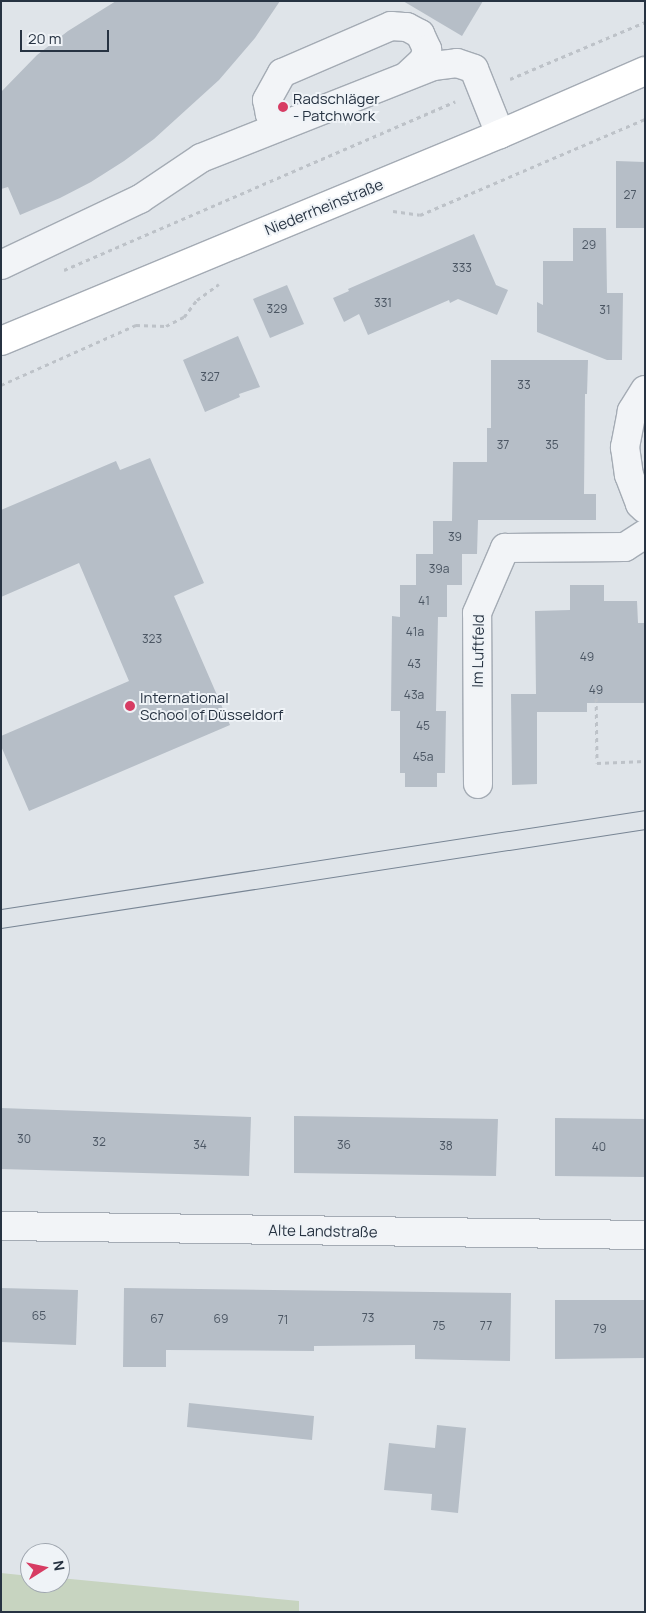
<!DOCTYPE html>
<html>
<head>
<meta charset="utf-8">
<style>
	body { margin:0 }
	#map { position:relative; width:646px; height:1613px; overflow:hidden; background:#dfe4e9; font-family:Manrope,sans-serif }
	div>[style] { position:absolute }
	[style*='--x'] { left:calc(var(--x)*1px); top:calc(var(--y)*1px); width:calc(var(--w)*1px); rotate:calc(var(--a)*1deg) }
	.green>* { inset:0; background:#c7d4c0 }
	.building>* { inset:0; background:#b6bec7 }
	.path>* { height:3px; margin-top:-1.5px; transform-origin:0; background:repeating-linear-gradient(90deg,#bdc2c8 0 4px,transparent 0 8px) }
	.roads { filter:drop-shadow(1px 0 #a4abb4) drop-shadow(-1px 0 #a4abb4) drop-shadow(0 1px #a4abb4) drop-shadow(0 -1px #a4abb4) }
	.minor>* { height:28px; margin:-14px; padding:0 14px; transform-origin:14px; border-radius:14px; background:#f2f4f7 }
	.major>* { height:28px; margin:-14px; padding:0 14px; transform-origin:14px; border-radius:14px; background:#fff }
	.tram>* { height:1px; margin:-0.5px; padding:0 0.5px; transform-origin:0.5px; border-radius:0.5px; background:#788594 }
	.dots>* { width:14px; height:14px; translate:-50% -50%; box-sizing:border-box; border:2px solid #eff3f7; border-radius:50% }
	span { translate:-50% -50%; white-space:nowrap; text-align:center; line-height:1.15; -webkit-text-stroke:4px #eff3f7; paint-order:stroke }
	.number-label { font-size:12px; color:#4b5663 }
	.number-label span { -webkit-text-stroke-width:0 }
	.poi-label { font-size:15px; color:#273342 }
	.left { translate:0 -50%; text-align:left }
	.street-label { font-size:15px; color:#273342 }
	.frame { position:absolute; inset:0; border:2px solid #273342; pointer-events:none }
	.north { position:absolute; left:20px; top:1543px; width:50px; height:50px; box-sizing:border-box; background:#eff3f7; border:1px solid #9fa6af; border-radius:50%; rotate:80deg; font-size:14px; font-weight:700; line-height:20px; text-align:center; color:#273342 }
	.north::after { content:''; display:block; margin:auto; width:18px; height:22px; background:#d73c63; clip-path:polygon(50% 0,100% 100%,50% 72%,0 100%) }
	.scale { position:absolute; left:20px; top:30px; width:89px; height:22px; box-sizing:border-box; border:2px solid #273342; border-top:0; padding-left:6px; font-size:15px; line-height:18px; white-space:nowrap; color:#273342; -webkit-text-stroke:4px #eff3f7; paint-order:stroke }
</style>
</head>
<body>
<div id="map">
	<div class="green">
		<div style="clip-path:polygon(1px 1573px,30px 1576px,30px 1583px,60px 1583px,60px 1578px,299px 1601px,299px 1612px,1px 1612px)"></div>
	</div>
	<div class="building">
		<div style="clip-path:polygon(116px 1px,280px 1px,255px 38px,219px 80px,154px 139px,124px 161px,91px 182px,60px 198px,20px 215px,8px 187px,1px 189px,1px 92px,37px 55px,68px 31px)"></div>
		<div style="clip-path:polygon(403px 1px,483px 1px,462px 36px)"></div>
		<div style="clip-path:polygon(616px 161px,645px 162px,645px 228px,616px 228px)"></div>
		<div style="clip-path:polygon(573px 228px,606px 228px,607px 293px,623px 293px,622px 360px,607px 360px,537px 332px,537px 302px,543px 305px,543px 261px,573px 261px)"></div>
		<div style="clip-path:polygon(474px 234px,496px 285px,508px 290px,497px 315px,458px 299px,450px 303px,449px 300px,368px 335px,359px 314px,344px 322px,333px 298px,349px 291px,348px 289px)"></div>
		<div style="clip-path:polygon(287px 285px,304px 324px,270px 338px,253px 299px)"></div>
		<div style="clip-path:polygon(238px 336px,260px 387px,239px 394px,240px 397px,205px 412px,183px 360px)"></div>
		<div style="clip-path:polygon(491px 360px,588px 360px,587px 394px,585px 394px,584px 494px,596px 494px,596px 520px,478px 520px,477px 554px,462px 554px,462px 585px,447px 585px,447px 617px,438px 617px,436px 711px,446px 711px,445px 773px,437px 773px,437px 787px,405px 787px,405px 773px,400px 773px,400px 711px,391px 711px,392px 616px,400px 617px,400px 585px,416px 585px,416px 554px,433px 554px,433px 521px,452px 521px,453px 462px,487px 462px,487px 428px,491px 428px)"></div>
		<div style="clip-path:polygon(150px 458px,204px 583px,174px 596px,230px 725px,29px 811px,1px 746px,1px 736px,129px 681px,79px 563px,1px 597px,1px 510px,116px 461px,120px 470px)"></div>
		<div style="clip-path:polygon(570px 585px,604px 585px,604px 601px,637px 601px,638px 623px,645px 623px,645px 703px,587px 703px,587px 712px,537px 712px,537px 784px,512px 785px,511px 694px,536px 694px,535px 611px,570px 610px)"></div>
		<div style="clip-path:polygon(1px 1108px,251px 1117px,249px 1176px,1px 1169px)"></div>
		<div style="clip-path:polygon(294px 1116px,498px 1119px,496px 1176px,294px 1173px)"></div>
		<div style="clip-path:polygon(555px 1118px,645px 1119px,645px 1177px,555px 1176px)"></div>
		<div style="clip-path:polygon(1px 1288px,78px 1290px,76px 1345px,1px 1342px)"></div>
		<div style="clip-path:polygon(124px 1288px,511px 1293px,510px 1361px,415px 1359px,415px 1345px,314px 1346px,314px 1351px,166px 1350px,166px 1367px,123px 1367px)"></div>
		<div style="clip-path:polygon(555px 1300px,645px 1300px,645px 1358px,555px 1359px)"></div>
		<div style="clip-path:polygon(189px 1403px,314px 1416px,312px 1440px,187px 1427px)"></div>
		<div style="clip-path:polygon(437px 1425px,466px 1428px,458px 1513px,431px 1510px,432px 1494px,384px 1490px,389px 1443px,435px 1448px)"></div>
	</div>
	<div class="path">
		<div style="--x:510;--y:79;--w:147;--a:-22.9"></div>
		<div style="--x:393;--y:211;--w:27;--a:8"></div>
		<div style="--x:420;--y:215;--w:245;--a:-23.1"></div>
		<div style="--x:64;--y:270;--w:426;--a:-23.3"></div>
		<div style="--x:1;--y:385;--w:148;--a:-24"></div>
		<div style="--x:136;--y:325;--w:30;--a:2"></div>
		<div style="--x:166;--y:326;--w:20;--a:-27"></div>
		<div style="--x:184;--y:317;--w:21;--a:-53"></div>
		<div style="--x:197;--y:300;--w:27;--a:-36"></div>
		<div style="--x:596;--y:690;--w:73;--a:89.2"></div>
		<div style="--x:597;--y:763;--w:48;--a:-2.4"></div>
	</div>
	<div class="roads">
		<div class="minor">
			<div style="--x:280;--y:126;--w:16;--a:-130"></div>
			<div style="--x:270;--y:114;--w:14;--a:-102"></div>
			<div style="--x:267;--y:100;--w:31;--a:-61"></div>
			<div style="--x:282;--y:73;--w:119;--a:-23.3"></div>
			<div style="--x:391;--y:26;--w:16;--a:4"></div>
			<div style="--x:407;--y:27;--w:15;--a:28"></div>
			<div style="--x:420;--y:34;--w:17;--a:65"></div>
			<div style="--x:427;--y:49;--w:11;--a:105"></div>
			<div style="--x:424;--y:60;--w:22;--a:137"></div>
			<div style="--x:1;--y:265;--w:154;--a:-25.4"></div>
			<div style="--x:140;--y:199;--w:73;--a:-33.9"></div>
			<div style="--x:201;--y:158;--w:250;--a:-21.6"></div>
			<div style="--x:433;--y:66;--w:24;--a:-7"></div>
			<div style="--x:457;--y:63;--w:18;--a:19"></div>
			<div style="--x:474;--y:69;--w:70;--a:68.2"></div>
			<div style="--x:645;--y:390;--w:25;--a:122"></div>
			<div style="--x:632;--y:411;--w:37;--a:101"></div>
			<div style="--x:625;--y:447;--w:28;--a:82"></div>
			<div style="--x:629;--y:475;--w:31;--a:69"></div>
			<div style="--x:640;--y:504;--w:7;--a:45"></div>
			<div style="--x:478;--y:784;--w:171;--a:-90.3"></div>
			<div style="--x:477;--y:613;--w:71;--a:-66.7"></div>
			<div style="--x:505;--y:548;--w:120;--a:-0.5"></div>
			<div style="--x:625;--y:547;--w:24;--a:-33"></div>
			<div style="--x:1;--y:1226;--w:644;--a:0.8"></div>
		</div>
		<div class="major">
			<div style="--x:1;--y:341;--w:540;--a:-22.53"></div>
			<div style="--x:500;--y:134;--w:158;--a:-23.5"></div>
		</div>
	</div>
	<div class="tram">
		<div style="--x:1;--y:909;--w:652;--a:-8.74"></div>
		<div style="--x:1;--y:928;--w:652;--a:-8.74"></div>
	</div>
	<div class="dots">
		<div style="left:283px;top:107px;background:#d73c63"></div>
		<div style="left:130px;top:706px;background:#d73c63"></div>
	</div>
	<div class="number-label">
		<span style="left:630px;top:195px">27</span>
		<span style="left:589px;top:245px">29</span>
		<span style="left:462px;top:268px">333</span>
		<span style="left:383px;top:303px">331</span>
		<span style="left:277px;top:309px">329</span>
		<span style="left:605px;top:310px">31</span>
		<span style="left:210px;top:377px">327</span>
		<span style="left:524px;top:385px">33</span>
		<span style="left:503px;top:445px">37</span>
		<span style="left:552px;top:445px">35</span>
		<span style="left:455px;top:537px">39</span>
		<span style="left:439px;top:569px">39a</span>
		<span style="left:424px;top:601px">41</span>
		<span style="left:415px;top:632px">41a</span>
		<span style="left:152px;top:639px">323</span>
		<span style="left:587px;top:657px">49</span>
		<span style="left:414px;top:664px">43</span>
		<span style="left:596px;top:690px">49</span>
		<span style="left:414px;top:695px">43a</span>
		<span style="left:423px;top:726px">45</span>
		<span style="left:423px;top:757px">45a</span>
		<span style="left:24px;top:1139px">30</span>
		<span style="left:99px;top:1142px">32</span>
		<span style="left:200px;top:1145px">34</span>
		<span style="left:344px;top:1145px">36</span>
		<span style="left:446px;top:1146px">38</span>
		<span style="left:599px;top:1147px">40</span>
		<span style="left:39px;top:1316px">65</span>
		<span style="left:368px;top:1318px">73</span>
		<span style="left:157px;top:1319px">67</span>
		<span style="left:221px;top:1319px">69</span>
		<span style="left:283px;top:1320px">71</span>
		<span style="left:439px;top:1326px">75</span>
		<span style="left:486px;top:1326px">77</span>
		<span style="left:600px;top:1329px">79</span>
	</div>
	<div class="poi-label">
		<span class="left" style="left:293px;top:107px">Radschläger<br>- Patchwork</span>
		<span class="left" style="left:140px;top:706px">International<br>School of Düsseldorf</span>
	</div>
	<div class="street-label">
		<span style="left:324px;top:207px;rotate:-22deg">Niederrheinstraße</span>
		<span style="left:478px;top:651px;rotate:-89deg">Im Luftfeld</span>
		<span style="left:323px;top:1231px;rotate:1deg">Alte Landstraße</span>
	</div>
	<div class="frame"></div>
	<div class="north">N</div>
	<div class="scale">20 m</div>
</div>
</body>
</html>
